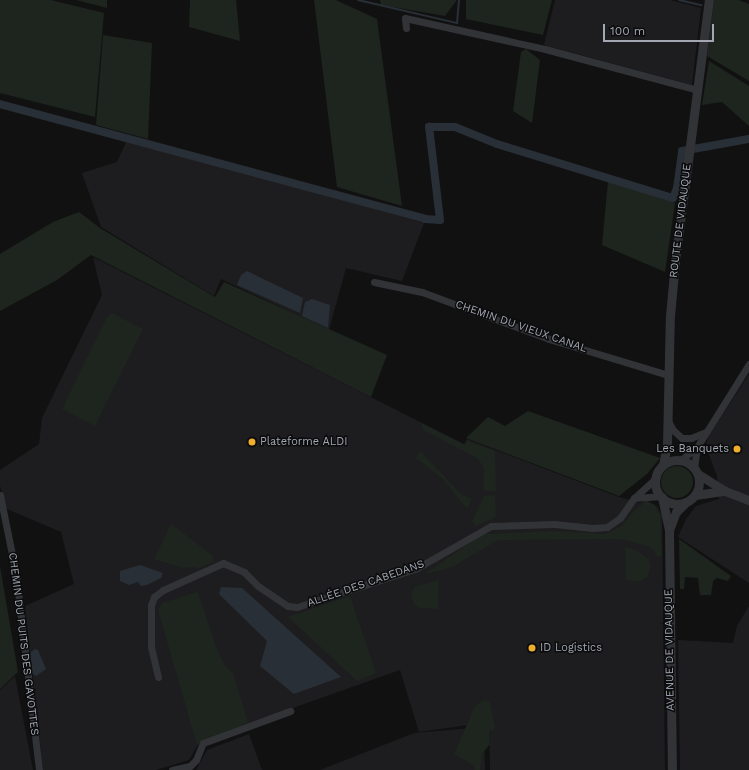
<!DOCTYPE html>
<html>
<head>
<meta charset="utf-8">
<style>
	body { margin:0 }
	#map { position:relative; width:749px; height:770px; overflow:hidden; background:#111112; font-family:"Work Sans",sans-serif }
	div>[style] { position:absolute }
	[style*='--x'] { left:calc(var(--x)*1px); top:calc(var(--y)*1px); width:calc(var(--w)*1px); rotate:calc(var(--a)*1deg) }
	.built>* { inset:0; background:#1d1d1f }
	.green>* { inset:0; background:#1d251e }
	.round { border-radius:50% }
	.water>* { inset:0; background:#282f36 }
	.stream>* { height:2px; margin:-1px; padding:0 1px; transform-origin:1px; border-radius:1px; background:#282f36 }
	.canal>* { height:8px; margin:-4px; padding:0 4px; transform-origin:4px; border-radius:4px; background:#282f36 }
	.minor>* { height:7px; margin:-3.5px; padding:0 3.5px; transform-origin:3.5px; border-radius:3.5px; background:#323337 }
	.tertiary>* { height:9px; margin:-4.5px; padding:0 4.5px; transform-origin:4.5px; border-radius:4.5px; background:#323337 }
	.tertiary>.ring { margin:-4.5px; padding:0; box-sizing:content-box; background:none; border:9px solid #323337; border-radius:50% }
	.dots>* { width:11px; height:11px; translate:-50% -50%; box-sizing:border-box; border:2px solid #0c0c0d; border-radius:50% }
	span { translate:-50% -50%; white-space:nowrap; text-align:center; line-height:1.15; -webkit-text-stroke:3px #0c0c0d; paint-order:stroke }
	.street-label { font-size:11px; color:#a2a7b3 }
	.poi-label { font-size:11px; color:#a2a7b3 }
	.left { translate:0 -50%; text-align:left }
	.right { translate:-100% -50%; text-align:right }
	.scale { position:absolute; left:603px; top:24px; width:111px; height:18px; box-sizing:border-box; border:2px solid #a2a7b3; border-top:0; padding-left:5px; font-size:12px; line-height:14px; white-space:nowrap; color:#a2a7b3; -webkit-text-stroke:3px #0c0c0d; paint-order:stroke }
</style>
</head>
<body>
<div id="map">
	<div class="built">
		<div style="clip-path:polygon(555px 0,670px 0,701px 8px,692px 85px,544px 45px)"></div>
		<div style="clip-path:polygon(127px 140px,424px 223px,402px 281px,346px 268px,329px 330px,221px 279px,214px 296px,101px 227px,82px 173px,117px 162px)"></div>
		<div style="clip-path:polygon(93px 257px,464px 444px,467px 439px,619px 497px,640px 503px,646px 500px,657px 506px,662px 516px,665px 770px,490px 770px,489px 722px,419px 732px,400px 670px,200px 741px,189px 760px,156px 770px,43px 770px,25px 606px,74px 584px,61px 532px,7px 509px,0 486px,0 470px,39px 444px,42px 418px,102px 295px)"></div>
		<div style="clip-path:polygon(749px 374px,749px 583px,678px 537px,686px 519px,696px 506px,719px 499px,717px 476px,706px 447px,708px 437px)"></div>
		<div style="clip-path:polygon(749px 606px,749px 770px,680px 770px,678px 640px,733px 643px,737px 626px)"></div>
		<div style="clip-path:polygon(15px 676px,33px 770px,0 770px,0 690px)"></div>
		<div style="clip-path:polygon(484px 727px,485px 770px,320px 770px,414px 733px)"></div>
		<div style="clip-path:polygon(249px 734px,262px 770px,196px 770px,207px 750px)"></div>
	</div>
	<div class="green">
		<div style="clip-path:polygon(0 0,51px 0,104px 13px,95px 117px,0 93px)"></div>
		<div style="clip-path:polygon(76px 0,107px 0,107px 8px)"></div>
		<div style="clip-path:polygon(190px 0,236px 0,240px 41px,189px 27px)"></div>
		<div style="clip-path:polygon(314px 0,336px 0,377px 19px,402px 206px,337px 187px)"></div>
		<div style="clip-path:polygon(380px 0,457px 0,445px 16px,381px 5px)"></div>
		<div style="clip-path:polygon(466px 0,552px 0,543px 35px,466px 19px)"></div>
		<div style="clip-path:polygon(714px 0,739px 0,749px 4px,749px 81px,707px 56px)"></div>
		<div style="clip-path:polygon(103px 35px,152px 43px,148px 139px,96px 125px)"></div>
		<div style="clip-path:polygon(526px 49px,540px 60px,532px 123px,513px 111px,521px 52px)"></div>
		<div style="clip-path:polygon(709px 61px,749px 86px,749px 126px,722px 102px,702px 105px)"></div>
		<div style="clip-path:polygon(608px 181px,675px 203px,665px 272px,602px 245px)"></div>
		<div style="clip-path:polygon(79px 212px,100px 228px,215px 297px,224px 282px,387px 355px,371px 397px,91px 255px,57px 280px,0 311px,0 254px,53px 222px)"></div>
		<div style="clip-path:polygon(112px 313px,143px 329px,95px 426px,62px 409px,107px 317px)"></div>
		<div style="clip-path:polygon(528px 411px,660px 458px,647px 474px,619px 496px,466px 438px,488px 417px,505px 426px)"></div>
		<div style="clip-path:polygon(421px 423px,465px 445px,467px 441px,495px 451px,496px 491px,484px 491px,484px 467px,477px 458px,423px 430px)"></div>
		<div style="clip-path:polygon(420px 451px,461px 494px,472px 499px,467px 509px,443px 479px,416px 458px)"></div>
		<div class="round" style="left:661px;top:466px;width:32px;height:32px"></div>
		<div style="clip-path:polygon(495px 495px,496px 517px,476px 526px,472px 521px,484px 496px)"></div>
		<div style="clip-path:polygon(646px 501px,654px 505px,660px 515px,662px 555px,658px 558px,653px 550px,647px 546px,621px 539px,498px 540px,452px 567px,425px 574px,483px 534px,557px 531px,605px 534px,622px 526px,635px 510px)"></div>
		<div style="clip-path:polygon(171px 524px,212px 555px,214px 562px,196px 569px,195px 567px,183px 568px,154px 559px)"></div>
		<div style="clip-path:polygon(679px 539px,731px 576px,728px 581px,717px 578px,713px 581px,711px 595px,700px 595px,698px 578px,685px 577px,684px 589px,680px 589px)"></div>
		<div style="clip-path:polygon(625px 547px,636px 550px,647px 558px,651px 566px,647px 577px,639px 582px,626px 580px)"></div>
		<div style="clip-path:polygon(0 566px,18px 672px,0 689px)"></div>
		<div style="clip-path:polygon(439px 580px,438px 609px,420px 608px,414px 604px,411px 595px,414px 587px)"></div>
		<div style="clip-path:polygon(198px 592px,218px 652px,226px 667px,233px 673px,248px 723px,197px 745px,158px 610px,162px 603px)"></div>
		<div style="clip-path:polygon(350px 596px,376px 673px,357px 681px,288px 617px)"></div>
		<div style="clip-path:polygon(484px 700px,490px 702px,495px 729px,489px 731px,490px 744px,482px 754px,480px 770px,474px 770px,475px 766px,454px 754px,475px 706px)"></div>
	</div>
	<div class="water">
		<div style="clip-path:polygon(247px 271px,303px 298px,300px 313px,237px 285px,241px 275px)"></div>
		<div style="clip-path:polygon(312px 299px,330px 305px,328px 328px,302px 316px,305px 302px)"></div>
		<div style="clip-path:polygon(140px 565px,163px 573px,161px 578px,147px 585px,141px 586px,138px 582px,129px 585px,120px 581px,120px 571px)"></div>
		<div style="clip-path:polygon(221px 587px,242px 588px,341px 677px,294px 694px,260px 666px,267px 641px,219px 594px)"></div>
		<div style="clip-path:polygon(35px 649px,38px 650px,46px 669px,36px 676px,32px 673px,30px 653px)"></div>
	</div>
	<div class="stream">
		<div style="--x:358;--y:0;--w:102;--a:13.1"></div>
		<div style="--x:457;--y:23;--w:23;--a:-85"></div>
		<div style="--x:679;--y:0;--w:23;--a:13"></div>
	</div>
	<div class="canal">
		<div style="--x:0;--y:104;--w:440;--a:15.1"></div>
		<div style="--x:425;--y:219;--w:15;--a:4"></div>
		<div style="--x:440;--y:220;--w:94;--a:-96.7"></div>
		<div style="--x:429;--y:127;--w:26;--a:0"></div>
		<div style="--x:455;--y:127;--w:45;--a:22"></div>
		<div style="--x:497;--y:144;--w:184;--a:17.1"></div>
		<div style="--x:673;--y:198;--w:11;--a:-68"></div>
		<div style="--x:677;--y:188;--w:37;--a:-82"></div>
		<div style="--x:682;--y:151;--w:68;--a:-10.2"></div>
	</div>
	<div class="minor">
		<div style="--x:406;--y:28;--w:10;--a:-96"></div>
		<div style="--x:405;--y:18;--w:143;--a:12.5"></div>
		<div style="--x:545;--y:49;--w:158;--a:15"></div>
		<div style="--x:374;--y:282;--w:49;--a:11.8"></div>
		<div style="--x:422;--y:292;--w:135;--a:20.3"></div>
		<div style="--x:549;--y:339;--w:124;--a:16.8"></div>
		<div style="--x:668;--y:421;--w:10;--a:61"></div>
		<div style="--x:673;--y:430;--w:12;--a:42"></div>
		<div style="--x:682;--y:438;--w:9;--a:0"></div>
		<div style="--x:691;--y:438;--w:16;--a:-22"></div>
		<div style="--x:681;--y:460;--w:21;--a:-39"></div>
		<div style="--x:694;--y:468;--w:21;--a:-82"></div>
		<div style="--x:697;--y:447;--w:98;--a:-57.9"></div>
		<div style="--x:0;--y:495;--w:81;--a:78.6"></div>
		<div style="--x:16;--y:574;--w:197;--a:83.3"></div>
		<div style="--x:634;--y:498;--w:27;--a:-4"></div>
		<div style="--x:158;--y:677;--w:31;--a:-103"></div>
		<div style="--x:151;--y:647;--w:42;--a:-90"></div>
		<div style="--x:151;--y:605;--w:9;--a:-69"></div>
		<div style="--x:154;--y:597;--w:11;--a:-38"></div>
		<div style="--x:163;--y:590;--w:66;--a:-24.2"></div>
		<div style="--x:223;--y:563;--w:23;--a:23"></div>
		<div style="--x:244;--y:572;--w:20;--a:45"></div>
		<div style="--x:258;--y:586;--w:36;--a:34"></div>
		<div style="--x:288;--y:606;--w:9;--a:6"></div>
		<div style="--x:297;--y:607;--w:126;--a:-18"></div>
		<div style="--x:417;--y:568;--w:85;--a:-29.6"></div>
		<div style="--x:491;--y:526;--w:63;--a:-1.8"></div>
		<div style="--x:554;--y:524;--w:39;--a:6"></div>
		<div style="--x:593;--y:528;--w:14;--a:-4"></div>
		<div style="--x:607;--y:527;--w:16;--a:-35"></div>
		<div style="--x:620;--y:518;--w:24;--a:-55"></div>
		<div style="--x:634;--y:498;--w:30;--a:-42"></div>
		<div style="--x:172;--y:770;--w:18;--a:-13"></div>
		<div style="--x:190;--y:766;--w:8;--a:-45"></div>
		<div style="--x:196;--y:760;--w:18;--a:-68"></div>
		<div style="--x:203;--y:743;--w:93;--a:-20.2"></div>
	</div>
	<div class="tertiary">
		<div class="ring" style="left:655px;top:460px;width:35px;height:35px"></div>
		<div style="--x:663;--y:465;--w:21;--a:-79"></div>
		<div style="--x:667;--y:444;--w:128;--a:-88.7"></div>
		<div style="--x:670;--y:316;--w:55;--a:-84.8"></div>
		<div style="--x:675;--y:261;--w:263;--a:-82.6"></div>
		<div style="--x:698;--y:474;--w:32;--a:32"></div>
		<div style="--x:725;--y:491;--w:26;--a:21"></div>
		<div style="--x:695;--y:495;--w:30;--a:-8"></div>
		<div style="--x:662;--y:497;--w:35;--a:78"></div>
		<div style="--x:669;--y:531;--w:239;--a:89.3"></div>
		<div style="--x:669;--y:530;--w:19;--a:-69"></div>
		<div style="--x:676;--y:512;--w:14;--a:-45"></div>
	</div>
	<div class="dots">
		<div style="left:252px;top:442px;background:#efaf2c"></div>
		<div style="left:737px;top:449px;background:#efaf2c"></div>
		<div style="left:532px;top:648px;background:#efaf2c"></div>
	</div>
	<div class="street-label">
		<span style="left:681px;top:221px;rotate:-83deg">ROUTE DE VIDAUQUE</span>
		<span style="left:521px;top:327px;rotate:19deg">CHEMIN DU VIEUX CANAL</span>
		<span style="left:366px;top:584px;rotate:-19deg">ALLÉE DES CABEDANS</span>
		<span style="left:23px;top:644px;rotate:83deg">CHEMIN DU PUITS DES GAVOTTES</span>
		<span style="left:670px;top:650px;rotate:-91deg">AVENUE DE VIDAUQUE</span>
	</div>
	<div class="poi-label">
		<span class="left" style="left:260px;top:442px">Plateforme ALDI</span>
		<span class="right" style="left:729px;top:449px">Les Banquets</span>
		<span class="left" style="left:540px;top:648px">ID Logistics</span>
	</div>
	<div class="scale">100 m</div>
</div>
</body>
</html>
